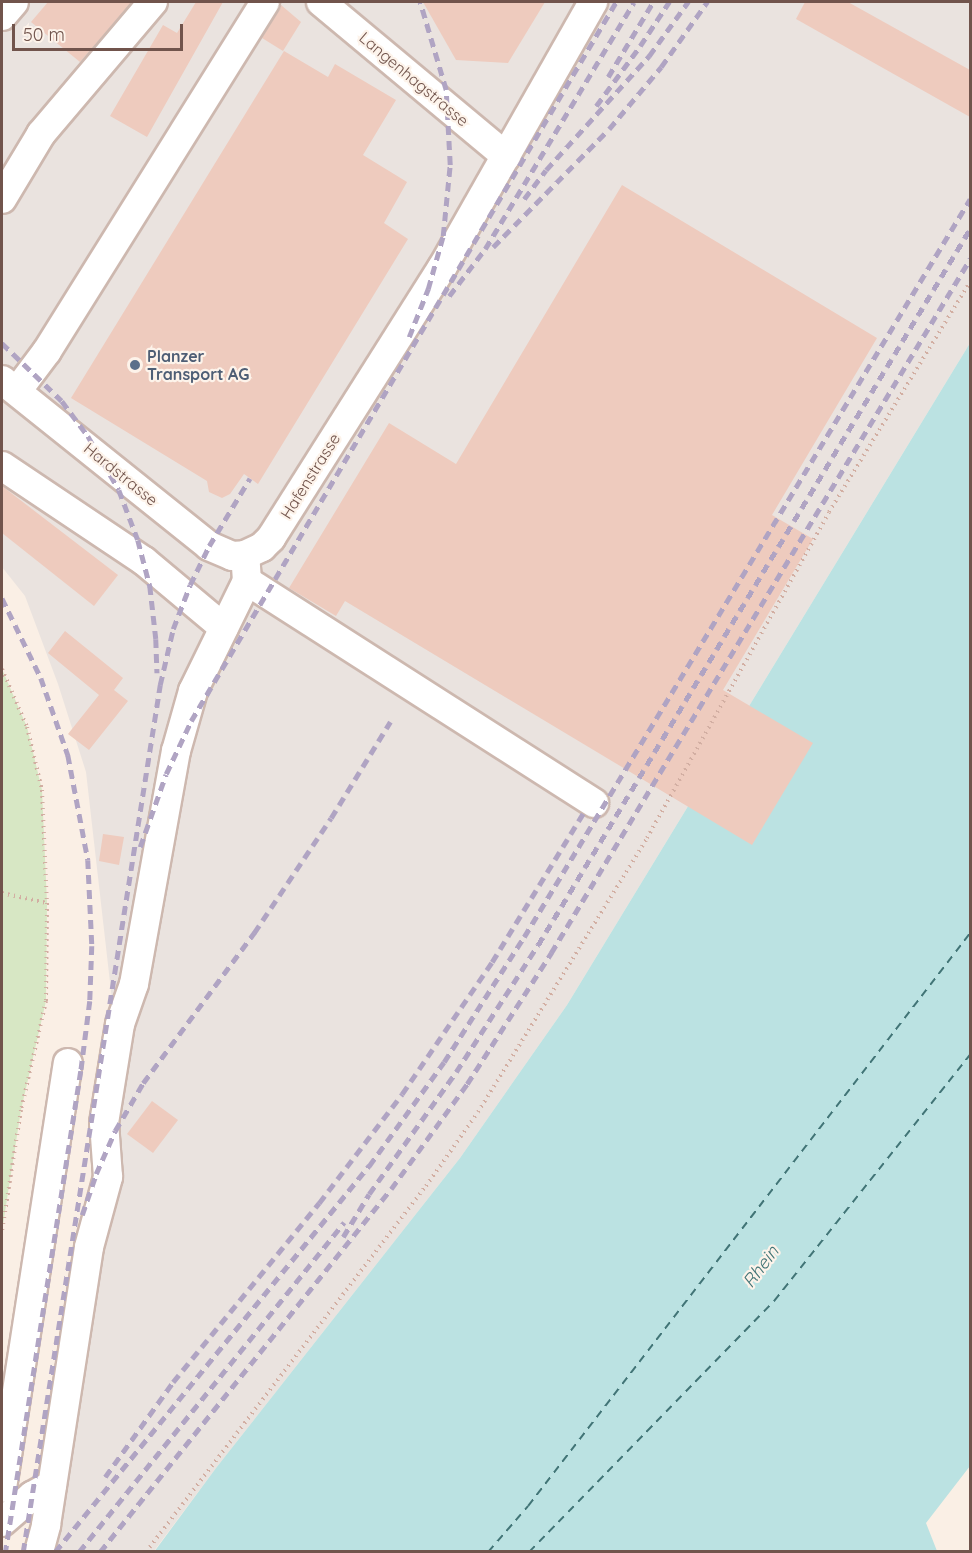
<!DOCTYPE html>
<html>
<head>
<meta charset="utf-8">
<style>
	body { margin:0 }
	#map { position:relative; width:972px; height:1553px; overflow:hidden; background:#faefe5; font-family:Quicksand,sans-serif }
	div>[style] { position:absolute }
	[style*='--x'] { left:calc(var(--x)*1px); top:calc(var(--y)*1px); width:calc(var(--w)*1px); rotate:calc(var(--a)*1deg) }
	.industrial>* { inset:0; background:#eae3df }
	.green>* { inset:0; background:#d7e7c4 }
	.water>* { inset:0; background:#bbe2e2 }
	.ferry>* { height:1.5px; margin-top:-0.75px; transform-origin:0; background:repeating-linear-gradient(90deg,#417476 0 8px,transparent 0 14px) }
	.building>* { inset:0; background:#eecbbe }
	.path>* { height:4px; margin-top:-2px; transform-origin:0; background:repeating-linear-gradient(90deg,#d2aea2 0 1.5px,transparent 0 6px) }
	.roads { filter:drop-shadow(2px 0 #cdb8af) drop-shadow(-2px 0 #cdb8af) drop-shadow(0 2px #cdb8af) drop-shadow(0 -2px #cdb8af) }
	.minor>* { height:28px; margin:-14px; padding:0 14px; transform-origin:14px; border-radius:14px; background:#fff }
	.rail>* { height:4.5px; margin-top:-2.25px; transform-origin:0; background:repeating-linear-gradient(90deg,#b0a4c3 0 9px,transparent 0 15px) }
	.dots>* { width:16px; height:16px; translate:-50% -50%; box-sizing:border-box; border:3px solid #fdf3ea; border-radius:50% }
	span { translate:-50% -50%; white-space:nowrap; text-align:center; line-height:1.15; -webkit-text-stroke:4.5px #fdf3ea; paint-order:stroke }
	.street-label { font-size:16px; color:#71544c }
	.service-label { font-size:16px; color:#4e5e75; font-weight:700 }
	.left { translate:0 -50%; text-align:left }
	.water-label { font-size:18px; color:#417476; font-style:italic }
	.frame { position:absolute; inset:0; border:3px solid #71544c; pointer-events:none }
	.scale { position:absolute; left:12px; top:24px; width:171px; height:27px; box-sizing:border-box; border:3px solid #71544c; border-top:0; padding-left:8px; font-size:18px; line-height:21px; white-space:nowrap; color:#71544c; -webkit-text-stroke:4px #fdf3ea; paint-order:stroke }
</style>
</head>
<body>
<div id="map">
	<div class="industrial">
		<div style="clip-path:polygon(2px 2px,970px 2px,970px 343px,567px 1005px,460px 1158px,216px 1468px,154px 1551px,34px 1551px,42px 1527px,115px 1026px,86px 772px,58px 684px,25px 596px,2px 567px)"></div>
	</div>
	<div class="green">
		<div style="clip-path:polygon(2px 669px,27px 727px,42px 790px,47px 903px,46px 1001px,21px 1110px,2px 1231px)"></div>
	</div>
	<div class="water">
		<div style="clip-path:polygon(970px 343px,970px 1466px,926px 1523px,937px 1551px,154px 1552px,216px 1468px,460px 1158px,567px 1005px)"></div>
	</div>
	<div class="ferry">
		<div style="--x:488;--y:1552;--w:61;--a:-49"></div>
		<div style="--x:528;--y:1506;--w:724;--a:-52.35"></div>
		<div style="--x:529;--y:1552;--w:351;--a:-45.7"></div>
		<div style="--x:774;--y:1301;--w:315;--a:-51.5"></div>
	</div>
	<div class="building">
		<div style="clip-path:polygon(48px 2px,132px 2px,80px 62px,31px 22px)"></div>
		<div style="clip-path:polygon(196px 2px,223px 2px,147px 137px,110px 116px,163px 25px,177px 33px)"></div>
		<div style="clip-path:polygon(423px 2px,545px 2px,508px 63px,456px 60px)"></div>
		<div style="clip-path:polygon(805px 2px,848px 2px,970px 70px,970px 117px,796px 19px)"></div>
		<div style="clip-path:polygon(281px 5px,301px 22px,283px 51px,262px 38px)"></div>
		<div style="clip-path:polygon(284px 51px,328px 77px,335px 64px,396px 100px,363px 155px,407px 182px,384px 223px,408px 239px,258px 484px,244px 474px,230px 494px,222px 498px,209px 492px,207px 481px,71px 398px)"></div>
		<div style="clip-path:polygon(622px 185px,877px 338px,772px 515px,813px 539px,723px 690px,813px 743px,752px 845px,345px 601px,336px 616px,289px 588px,389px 423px,456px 464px)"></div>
		<div style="clip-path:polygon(2px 486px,118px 575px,94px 606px,2px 533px)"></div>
		<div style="clip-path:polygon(65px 631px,123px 678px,114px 690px,128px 701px,89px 750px,68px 734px,99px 695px,48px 653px)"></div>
		<div style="clip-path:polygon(103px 834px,124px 837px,119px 865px,99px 861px)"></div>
		<div style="clip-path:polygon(152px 1101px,178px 1120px,153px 1153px,127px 1134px)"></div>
	</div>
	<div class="path">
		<div style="--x:2;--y:669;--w:63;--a:66.7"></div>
		<div style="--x:27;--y:727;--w:65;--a:76.6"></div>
		<div style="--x:42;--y:790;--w:113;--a:87.5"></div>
		<div style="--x:47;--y:903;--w:98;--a:90.6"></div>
		<div style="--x:46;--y:1001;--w:112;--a:102.9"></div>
		<div style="--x:21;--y:1110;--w:122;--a:98.9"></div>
		<div style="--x:2;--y:893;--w:46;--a:12.5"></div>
		<div style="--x:146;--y:1552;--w:461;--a:-52.6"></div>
		<div style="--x:426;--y:1186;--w:90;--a:-54.9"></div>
		<div style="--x:478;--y:1112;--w:322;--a:-58.3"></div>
		<div style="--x:647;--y:838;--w:373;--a:-60.8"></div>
		<div style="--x:829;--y:512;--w:270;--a:-58.5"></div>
	</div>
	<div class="roads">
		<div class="minor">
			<div style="--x:321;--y:2;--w:241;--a:39.8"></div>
			<div style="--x:2;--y:16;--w:18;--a:-49"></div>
			<div style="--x:2;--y:199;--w:76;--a:-59"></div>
			<div style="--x:41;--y:134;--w:173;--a:-49.7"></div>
			<div style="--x:2;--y:380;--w:265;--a:38.7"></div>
			<div style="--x:209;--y:546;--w:25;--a:23"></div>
			<div style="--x:232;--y:556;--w:13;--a:-4"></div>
			<div style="--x:245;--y:555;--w:19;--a:-25"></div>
			<div style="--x:262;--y:547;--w:13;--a:-45"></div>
			<div style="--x:271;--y:538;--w:320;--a:-57.7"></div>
			<div style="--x:442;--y:268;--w:306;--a:-60.4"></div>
			<div style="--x:17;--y:391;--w:50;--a:-53.1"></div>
			<div style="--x:47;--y:351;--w:411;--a:-58"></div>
			<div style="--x:2;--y:466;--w:171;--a:33.8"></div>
			<div style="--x:144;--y:561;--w:104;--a:39.9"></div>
			<div style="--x:247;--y:581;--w:412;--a:32.6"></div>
			<div style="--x:2;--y:1488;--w:430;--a:-81.2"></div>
			<div style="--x:2;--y:1522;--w:40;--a:-41"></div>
			<div style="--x:32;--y:1496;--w:23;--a:-29"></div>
			<div style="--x:39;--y:1552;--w:28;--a:-75"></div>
			<div style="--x:46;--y:1525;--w:281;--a:-81.2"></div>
			<div style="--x:89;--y:1247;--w:73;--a:-74.8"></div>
			<div style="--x:108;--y:1177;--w:54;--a:-94.2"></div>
			<div style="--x:104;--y:1123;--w:100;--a:-80.8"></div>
			<div style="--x:120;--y:1024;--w:42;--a:-70.7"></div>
			<div style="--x:134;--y:984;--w:237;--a:-79.8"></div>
			<div style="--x:176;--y:751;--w:62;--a:-74.2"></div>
			<div style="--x:193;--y:691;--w:123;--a:-63.9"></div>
			<div style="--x:247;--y:581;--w:26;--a:-94"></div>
		</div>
	</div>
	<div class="rail">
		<div style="--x:608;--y:77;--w:87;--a:-59"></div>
		<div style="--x:596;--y:106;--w:74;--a:-53.7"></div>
		<div style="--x:640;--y:46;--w:53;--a:-56.6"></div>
		<div style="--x:524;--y:199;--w:36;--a:-53"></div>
		<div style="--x:546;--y:170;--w:154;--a:-47.9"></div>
		<div style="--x:649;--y:56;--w:67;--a:-54.2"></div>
		<div style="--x:493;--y:247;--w:165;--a:-45.5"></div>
		<div style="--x:609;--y:129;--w:81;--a:-50"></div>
		<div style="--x:661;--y:67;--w:80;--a:-54.7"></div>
		<div style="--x:449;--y:296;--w:59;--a:-52.5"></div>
		<div style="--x:485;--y:249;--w:288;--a:-58.9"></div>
		<div style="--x:409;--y:337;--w:52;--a:-68.4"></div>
		<div style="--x:428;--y:289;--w:55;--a:-74.2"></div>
		<div style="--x:443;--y:236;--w:71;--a:-84.4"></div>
		<div style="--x:450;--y:165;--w:75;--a:-93.1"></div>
		<div style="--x:446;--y:90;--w:92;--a:-106.5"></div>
		<div style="--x:2;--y:343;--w:83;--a:44"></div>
		<div style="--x:62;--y:401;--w:44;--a:53.4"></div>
		<div style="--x:88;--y:436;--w:62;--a:60.1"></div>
		<div style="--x:119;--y:490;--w:53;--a:69.2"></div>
		<div style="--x:138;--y:540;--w:48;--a:75.4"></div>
		<div style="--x:150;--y:586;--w:53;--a:83.5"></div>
		<div style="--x:156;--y:639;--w:34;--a:88"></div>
		<div style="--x:2;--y:598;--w:89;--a:64"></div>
		<div style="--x:41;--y:678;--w:82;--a:70.7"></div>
		<div style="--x:68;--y:755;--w:107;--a:79.2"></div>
		<div style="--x:88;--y:860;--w:86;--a:87.3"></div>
		<div style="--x:92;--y:946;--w:55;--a:92.1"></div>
		<div style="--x:90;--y:1001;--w:71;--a:97.3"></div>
		<div style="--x:81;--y:1071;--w:487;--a:98.9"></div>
		<div style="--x:140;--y:847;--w:77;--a:-70.4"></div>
		<div style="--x:166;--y:774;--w:59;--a:-64.7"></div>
		<div style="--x:191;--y:721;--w:835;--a:-59.41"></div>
		<div style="--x:82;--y:1215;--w:43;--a:-71.1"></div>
		<div style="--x:96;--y:1174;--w:47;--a:-66.2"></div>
		<div style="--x:115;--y:1131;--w:56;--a:-59.7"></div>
		<div style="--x:143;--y:1083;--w:187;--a:-53.5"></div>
		<div style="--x:254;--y:933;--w:138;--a:-56.2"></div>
		<div style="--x:331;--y:818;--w:113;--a:-58.4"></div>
		<div style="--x:343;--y:1237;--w:50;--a:-58.8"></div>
		<div style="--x:369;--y:1194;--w:150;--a:-54.5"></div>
		<div style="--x:456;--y:1072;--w:151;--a:-57.2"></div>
		<div style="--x:538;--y:945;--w:836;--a:-58.9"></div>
		<div style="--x:105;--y:1477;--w:117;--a:-54.4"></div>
		<div style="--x:173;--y:1382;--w:231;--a:-50.8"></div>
		<div style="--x:319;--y:1203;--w:137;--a:-52.7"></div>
		<div style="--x:402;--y:1094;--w:160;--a:-55.7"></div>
		<div style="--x:492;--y:962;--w:178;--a:-58.5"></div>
		<div style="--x:23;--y:1552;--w:878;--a:-81.02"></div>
		<div style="--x:160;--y:685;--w:57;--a:-76.9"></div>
		<div style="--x:173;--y:629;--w:47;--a:-68.9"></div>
		<div style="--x:190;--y:585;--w:43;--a:-64"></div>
		<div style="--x:209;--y:546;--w:79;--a:-58.9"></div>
		<div style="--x:55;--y:1552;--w:498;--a:-50.9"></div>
		<div style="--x:369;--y:1166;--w:128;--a:-54.2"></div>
		<div style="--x:444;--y:1062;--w:148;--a:-57.4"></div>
		<div style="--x:524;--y:937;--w:862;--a:-58.85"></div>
		<div style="--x:79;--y:1552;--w:423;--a:-51.2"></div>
		<div style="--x:100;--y:1552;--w:465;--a:-51.3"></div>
		<div style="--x:391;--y:1189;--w:130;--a:-54.1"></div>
		<div style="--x:467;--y:1084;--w:156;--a:-57.3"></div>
		<div style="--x:551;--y:953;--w:811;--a:-58.88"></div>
	</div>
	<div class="dots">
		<div style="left:135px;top:365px;background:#5c6f8a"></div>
	</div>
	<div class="street-label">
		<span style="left:414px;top:79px;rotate:40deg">Langenhagstrasse</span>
		<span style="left:121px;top:474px;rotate:39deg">Hardstrasse</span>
		<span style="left:310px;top:476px;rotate:-58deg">Hafenstrasse</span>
	</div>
	<div class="service-label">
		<span class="left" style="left:147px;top:365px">Planzer<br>Transport AG</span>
	</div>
	<div class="water-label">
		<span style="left:761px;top:1267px;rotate:-53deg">Rhein</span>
	</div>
	<div class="frame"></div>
	<div class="scale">50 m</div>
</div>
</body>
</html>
